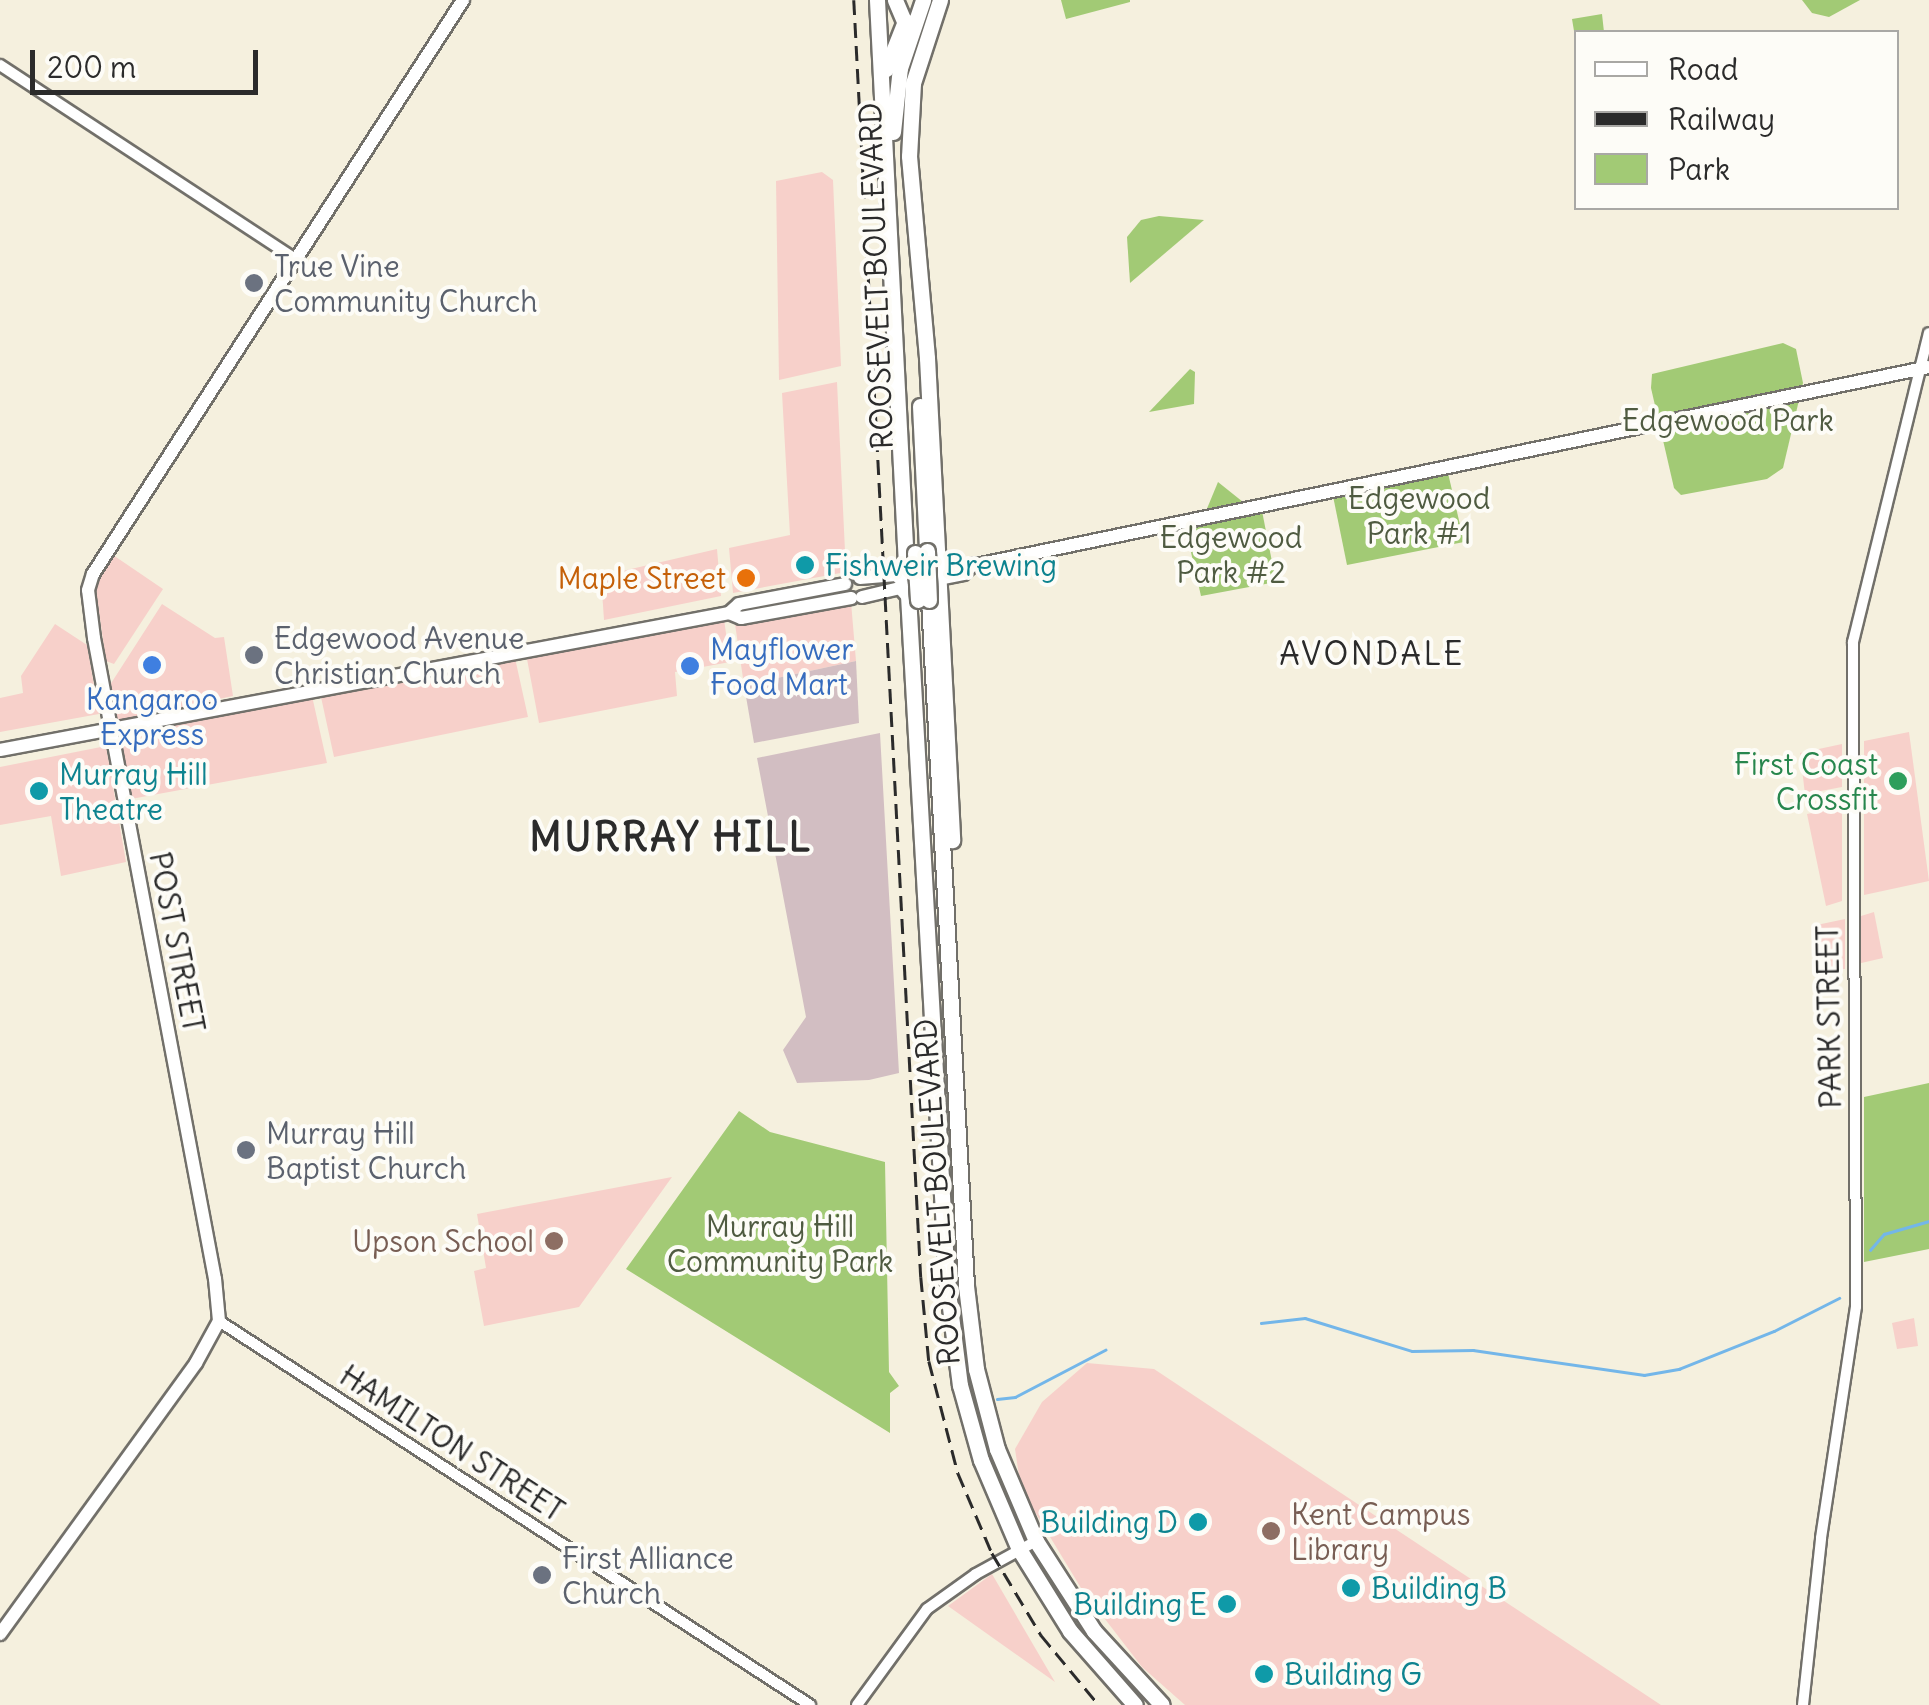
<!DOCTYPE html>
<html>
<head>
<meta charset="utf-8">
<style>
	body { margin:0 }
	#map { position:relative; width:1929px; height:1705px; overflow:hidden; background:#f5f0de; font-family:Delius,sans-serif }
	div>[style] { position:absolute }
	[style*='--x'] { left:calc(var(--x)*1px); top:calc(var(--y)*1px); width:calc(var(--w)*1px); rotate:calc(var(--a)*1deg) }
	.built>* { inset:0; background:#f7d0ca }
	.industrial>* { inset:0; background:#d2bec2 }
	.green>* { inset:0; background:#a2ca75 }
	.stream>* { height:2.5px; margin:-1.25px; padding:0 1.25px; transform-origin:1.25px; border-radius:1.25px; background:#73b6e9 }
	.roads { filter:drop-shadow(2px 0 #72706a) drop-shadow(-2px 0 #72706a) drop-shadow(0 2px #72706a) drop-shadow(0 -2px #72706a) }
	.minor>* { height:10px; margin:-5px; padding:0 5px; transform-origin:5px; border-radius:5px; background:#fff }
	.major>* { height:12px; margin:-6px; padding:0 6px; transform-origin:6px; border-radius:6px; background:#fff }
	.highway>* { height:15px; margin:-7.5px; padding:0 7.5px; transform-origin:7.5px; border-radius:7.5px; background:#fff }
	.rail>* { height:2.5px; margin-top:-1.25px; transform-origin:0; background:repeating-linear-gradient(90deg,#2b2b2b 0 15px,transparent 0 23px) }
	.bridges { filter:drop-shadow(2px 0 #72706a) drop-shadow(-2px 0 #72706a) drop-shadow(0 2px #72706a) drop-shadow(0 -2px #72706a) }
	.highway-bridge>* { height:15px; margin:-7.5px; padding:0 7.5px; transform-origin:7.5px; border-radius:7.5px; background:#fff }
	.dots>* { width:28px; height:28px; translate:-50% -50%; box-sizing:border-box; border:5px solid #fdfcf7; border-radius:50% }
	span { translate:-50% -50%; white-space:nowrap; text-align:center; line-height:1.15; -webkit-text-stroke:8px #fdfcf7; paint-order:stroke }
	.worship-label { font-size:30px; color:#5b616d }
	.left { translate:0 -50%; text-align:left }
	.street-label { font-size:30px; color:#2b2b2b }
	.park-label { font-size:30px; color:#4f5b41 }
	.culture-label { font-size:30px; color:#0d838f }
	.right { translate:-100% -50%; text-align:right }
	.food-label { font-size:30px; color:#c56008 }
	.shop-label { font-size:30px; color:#366cbe }
	.leisure-label { font-size:30px; color:#27864d }
	.education-label { font-size:30px; color:#785e54 }
	.neighbourhood-label { font-size:32px; color:#2b2b2b; letter-spacing:2.5px }
	.district-label { font-size:40px; color:#2b2b2b; font-weight:700; letter-spacing:2.5px }
	.legend { position:absolute; left:1574px; top:30px; width:325px; height:180px; box-sizing:border-box; background:#fdfcf7; border:2px solid #a9a8a5; margin:0; padding:12px 18px; list-style:none; font-size:30px; color:#2b2b2b }
	.legend li { display:flex; align-items:center; gap:20px; height:50px }
	.legend b { width:50px; border:2px solid #a9a8a5 }
	.scale { position:absolute; left:30px; top:50px; width:228px; height:45px; box-sizing:border-box; border:5px solid #2b2b2b; border-top:0; padding-left:12px; font-size:30px; line-height:35px; white-space:nowrap; color:#2b2b2b; -webkit-text-stroke:8px #fdfcf7; paint-order:stroke }
</style>
</head>
<body>
<div id="map">
	<div class="built">
		<div style="clip-path:polygon(822px 172px,833px 180px,841px 366px,779px 380px,776px 181px)"></div>
		<div style="clip-path:polygon(837px 382px,846px 572px,733px 593px,729px 548px,790px 535px,782px 393px)"></div>
		<div style="clip-path:polygon(717px 549px,721px 596px,604px 620px,601px 576px)"></div>
		<div style="clip-path:polygon(113px 555px,163px 589px,114px 664px,106px 661px,95px 583px)"></div>
		<div style="clip-path:polygon(851px 602px,856px 661px,744px 685px,735px 624px)"></div>
		<div style="clip-path:polygon(162px 604px,215px 638px,224px 637px,233px 696px,116px 721px,108px 688px)"></div>
		<div style="clip-path:polygon(724px 619px,730px 662px,675px 672px,677px 696px,539px 723px,527px 659px)"></div>
		<div style="clip-path:polygon(55px 624px,87px 645px,99px 714px,0 732px,0 698px,23px 693px,21px 676px)"></div>
		<div style="clip-path:polygon(515px 658px,528px 717px,334px 757px,321px 697px)"></div>
		<div style="clip-path:polygon(312px 696px,327px 763px,131px 799px,121px 745px,130px 734px)"></div>
		<div style="clip-path:polygon(1909px 732px,1929px 881px,1864px 895px,1864px 741px)"></div>
		<div style="clip-path:polygon(1842px 744px,1842px 787px,1805px 794px,1800px 753px)"></div>
		<div style="clip-path:polygon(106px 746px,126px 862px,61px 876px,51px 816px,0 825px,0 767px)"></div>
		<div style="clip-path:polygon(1842px 807px,1842px 901px,1826px 906px,1807px 814px)"></div>
		<div style="clip-path:polygon(1874px 912px,1883px 958px,1857px 964px,1861px 916px)"></div>
		<div style="clip-path:polygon(1845px 919px,1845px 969px,1822px 970px,1812px 926px)"></div>
		<div style="clip-path:polygon(672px 1177px,579px 1307px,484px 1326px,474px 1271px,486px 1268px,477px 1214px)"></div>
		<div style="clip-path:polygon(1914px 1318px,1918px 1346px,1897px 1349px,1892px 1323px)"></div>
		<div style="clip-path:polygon(1087px 1363px,1154px 1369px,1661px 1705px,1185px 1705px,1142px 1667px,1081px 1588px,1021px 1489px,1015px 1449px,1042px 1402px)"></div>
		<div style="clip-path:polygon(992px 1574px,1055px 1682px,948px 1606px)"></div>
	</div>
	<div class="industrial">
		<div style="clip-path:polygon(856px 661px,859px 723px,754px 743px,744px 685px)"></div>
		<div style="clip-path:polygon(880px 733px,899px 1073px,869px 1080px,797px 1083px,783px 1050px,806px 1017px,757px 758px)"></div>
	</div>
	<div class="green">
		<div style="clip-path:polygon(1061px 0,1130px 0,1130px 2px,1066px 19px)"></div>
		<div style="clip-path:polygon(1802px 0,1860px 0,1829px 17px,1812px 13px)"></div>
		<div style="clip-path:polygon(1602px 14px,1604px 32px,1576px 32px,1576px 43px,1572px 19px)"></div>
		<div style="clip-path:polygon(1159px 216px,1204px 220px,1130px 283px,1127px 237px,1141px 220px)"></div>
		<div style="clip-path:polygon(1783px 343px,1796px 349px,1803px 383px,1783px 468px,1767px 479px,1681px 495px,1674px 488px,1651px 388px,1652px 374px)"></div>
		<div style="clip-path:polygon(1190px 369px,1195px 372px,1194px 404px,1149px 412px)"></div>
		<div style="clip-path:polygon(1448px 473px,1464px 542px,1347px 565px,1333px 496px)"></div>
		<div style="clip-path:polygon(1218px 482px,1243px 502px,1242px 504px,1206px 511px)"></div>
		<div style="clip-path:polygon(1262px 511px,1276px 582px,1201px 596px,1185px 526px)"></div>
		<div style="clip-path:polygon(1929px 1083px,1929px 1249px,1864px 1262px,1864px 1097px)"></div>
		<div style="clip-path:polygon(739px 1111px,770px 1132px,885px 1162px,889px 1372px,899px 1386px,890px 1393px,890px 1433px,626px 1269px)"></div>
	</div>
	<div class="stream">
		<div style="--x:1870;--y:1250;--w:21;--a:-49"></div>
		<div style="--x:1884;--y:1234;--w:47;--a:-16.1"></div>
		<div style="--x:1261;--y:1323;--w:44;--a:-6.5"></div>
		<div style="--x:1305;--y:1318;--w:112;--a:17.1"></div>
		<div style="--x:1412;--y:1351;--w:61;--a:-0.9"></div>
		<div style="--x:1473;--y:1350;--w:173;--a:8.3"></div>
		<div style="--x:1644;--y:1375;--w:36;--a:-10"></div>
		<div style="--x:1679;--y:1369;--w:102;--a:-21.8"></div>
		<div style="--x:1774;--y:1331;--w:73;--a:-26.9"></div>
		<div style="--x:997;--y:1399;--w:18;--a:-6"></div>
		<div style="--x:1015;--y:1397;--w:102;--a:-27.6"></div>
	</div>
	<div class="roads">
		<div class="minor">
			<div style="--x:0;--y:65;--w:357;--a:33.3"></div>
			<div style="--x:219;--y:1321;--w:705;--a:33.01"></div>
			<div style="--x:857;--y:1705;--w:119;--a:-53.9"></div>
			<div style="--x:927;--y:1609;--w:60;--a:-35.5"></div>
			<div style="--x:976;--y:1574;--w:68;--a:-28.8"></div>
			<div style="--x:1803;--y:1705;--w:168;--a:-83.8"></div>
			<div style="--x:1821;--y:1538;--w:234;--a:-81.4"></div>
			<div style="--x:1856;--y:1307;--w:665;--a:-90.26"></div>
			<div style="--x:1853;--y:642;--w:318;--a:-76.2"></div>
		</div>
		<div class="major">
			<div style="--x:933;--y:569;--w:48;--a:-5.9"></div>
			<div style="--x:981;--y:564;--w:968;--a:-11.74"></div>
			<div style="--x:860;--y:578;--w:48;--a:-4.8"></div>
			<div style="--x:933;--y:580;--w:31;--a:-11"></div>
			<div style="--x:963;--y:574;--w:12;--a:-42"></div>
			<div style="--x:862;--y:597;--w:47;--a:-13.4"></div>
			<div style="--x:729;--y:613;--w:13;--a:23"></div>
			<div style="--x:741;--y:618;--w:112;--a:-10.3"></div>
			<div style="--x:0;--y:750;--w:742;--a:-10.64"></div>
			<div style="--x:729;--y:613;--w:13;--a:-42"></div>
			<div style="--x:739;--y:604;--w:108;--a:-10.7"></div>
			<div style="--x:0;--y:1634;--w:334;--a:-54.1"></div>
			<div style="--x:196;--y:1363;--w:48;--a:-61.3"></div>
			<div style="--x:219;--y:1321;--w:42;--a:-95.4"></div>
			<div style="--x:215;--y:1279;--w:652;--a:-100.69"></div>
			<div style="--x:94;--y:638;--w:48;--a:-97.1"></div>
			<div style="--x:88;--y:590;--w:17;--a:-73"></div>
			<div style="--x:93;--y:574;--w:683;--a:-57.19"></div>
		</div>
		<div class="highway">
			<div style="--x:877;--y:0;--w:566;--a:87.06"></div>
			<div style="--x:906;--y:565;--w:13;--a:119"></div>
			<div style="--x:895;--y:0;--w:33;--a:67"></div>
			<div style="--x:940;--y:0;--w:87;--a:108"></div>
			<div style="--x:913;--y:83;--w:73;--a:93.1"></div>
			<div style="--x:909;--y:156;--w:203;--a:84.9"></div>
			<div style="--x:927;--y:358;--w:483;--a:87"></div>
			<div style="--x:886;--y:69;--w:52;--a:-68.4"></div>
			<div style="--x:893;--y:132;--w:64;--a:-83.8"></div>
			<div style="--x:900;--y:68;--w:72;--a:-71.3"></div>
			<div style="--x:920;--y:406;--w:145;--a:87.2"></div>
			<div style="--x:901;--y:587;--w:11;--a:49"></div>
			<div style="--x:908;--y:595;--w:690;--a:86.76"></div>
			<div style="--x:947;--y:1284;--w:102;--a:82.7"></div>
			<div style="--x:960;--y:1385;--w:78;--a:74.4"></div>
			<div style="--x:981;--y:1460;--w:97;--a:66.9"></div>
			<div style="--x:1019;--y:1549;--w:97;--a:58.1"></div>
			<div style="--x:1070;--y:1631;--w:98;--a:48.7"></div>
			<div style="--x:929;--y:600;--w:687;--a:86.91"></div>
			<div style="--x:966;--y:1286;--w:84;--a:83.1"></div>
			<div style="--x:976;--y:1369;--w:83;--a:75.3"></div>
			<div style="--x:997;--y:1449;--w:100;--a:67"></div>
			<div style="--x:1036;--y:1541;--w:107;--a:57.2"></div>
			<div style="--x:1094;--y:1631;--w:100;--a:47.4"></div>
		</div>
	</div>
	<div class="rail">
		<div style="--x:854;--y:0;--w:1279;--a:87"></div>
		<div style="--x:921;--y:1277;--w:84;--a:84.6"></div>
		<div style="--x:929;--y:1361;--w:116;--a:75.5"></div>
		<div style="--x:958;--y:1473;--w:87;--a:67"></div>
		<div style="--x:992;--y:1553;--w:96;--a:59.1"></div>
		<div style="--x:1041;--y:1635;--w:91;--a:50.4"></div>
	</div>
	<div class="bridges">
		<div class="highway-bridge">
			<div style="--x:927;--y:551;--w:49;--a:87.7"></div>
			<div style="--x:915;--y:553;--w:47;--a:86.3"></div>
		</div>
	</div>
	<div class="dots">
		<div style="left:254px;top:283px;background:#6b7280"></div>
		<div style="left:805px;top:565px;background:#0f9aa8"></div>
		<div style="left:746px;top:578px;background:#e8710a"></div>
		<div style="left:254px;top:655px;background:#6b7280"></div>
		<div style="left:152px;top:665px;background:#3f7fe0"></div>
		<div style="left:690px;top:666px;background:#3f7fe0"></div>
		<div style="left:1898px;top:781px;background:#2e9e5b"></div>
		<div style="left:39px;top:791px;background:#0f9aa8"></div>
		<div style="left:246px;top:1150px;background:#6b7280"></div>
		<div style="left:554px;top:1241px;background:#8d6e63"></div>
		<div style="left:1198px;top:1522px;background:#0f9aa8"></div>
		<div style="left:1271px;top:1531px;background:#8d6e63"></div>
		<div style="left:542px;top:1575px;background:#6b7280"></div>
		<div style="left:1351px;top:1588px;background:#0f9aa8"></div>
		<div style="left:1227px;top:1604px;background:#0f9aa8"></div>
		<div style="left:1264px;top:1674px;background:#0f9aa8"></div>
	</div>
	<div class="worship-label">
		<span class="left" style="left:274px;top:283px">True Vine<br>Community Church</span>
		<span class="left" style="left:274px;top:655px">Edgewood Avenue<br>Christian Church</span>
		<span class="left" style="left:266px;top:1150px">Murray Hill<br>Baptist Church</span>
		<span class="left" style="left:562px;top:1575px">First Alliance<br>Church</span>
	</div>
	<div class="street-label">
		<span style="left:876px;top:276px;rotate:-92deg">ROOSEVELT BOULEVARD</span>
		<span style="left:177px;top:942px;rotate:79deg">POST STREET</span>
		<span style="left:1829px;top:1017px;rotate:-91deg">PARK STREET</span>
		<span style="left:937px;top:1192px;rotate:-94deg">ROOSEVELT BOULEVARD</span>
		<span style="left:452px;top:1443px;rotate:33deg">HAMILTON STREET</span>
	</div>
	<div class="park-label">
		<span style="left:1728px;top:420px">Edgewood Park</span>
		<span style="left:1419px;top:515px">Edgewood<br>Park #1</span>
		<span style="left:1231px;top:554px">Edgewood<br>Park #2</span>
		<span style="left:780px;top:1243px">Murray Hill<br>Community Park</span>
	</div>
	<div class="culture-label">
		<span class="left" style="left:825px;top:565px">Fishweir Brewing</span>
		<span class="left" style="left:59px;top:791px">Murray Hill<br>Theatre</span>
		<span class="right" style="left:1178px;top:1522px">Building D</span>
		<span class="left" style="left:1371px;top:1588px">Building B</span>
		<span class="right" style="left:1207px;top:1604px">Building E</span>
		<span class="left" style="left:1284px;top:1674px">Building G</span>
	</div>
	<div class="food-label">
		<span class="right" style="left:726px;top:578px">Maple Street</span>
	</div>
	<div class="shop-label">
		<span class="left" style="left:710px;top:666px">Mayflower<br>Food Mart</span>
		<span style="left:152px;top:716px">Kangaroo<br>Express</span>
	</div>
	<div class="leisure-label">
		<span class="right" style="left:1878px;top:781px">First Coast<br>Crossfit</span>
	</div>
	<div class="education-label">
		<span class="right" style="left:534px;top:1241px">Upson School</span>
		<span class="left" style="left:1291px;top:1531px">Kent Campus<br>Library</span>
	</div>
	<div class="neighbourhood-label">
		<span style="left:1372px;top:654px">AVONDALE</span>
	</div>
	<div class="district-label">
		<span style="left:671px;top:837px">MURRAY HILL</span>
	</div>
	<ul class="legend">
	<li><b style="height:12px;background:#fff"></b>Road</li>
	<li><b style="height:12px;background:#2b2b2b"></b>Railway</li>
	<li><b style="height:28px;background:#a2ca75"></b>Park</li>
	</ul>
	<div class="scale">200 m</div>
</div>
</body>
</html>
